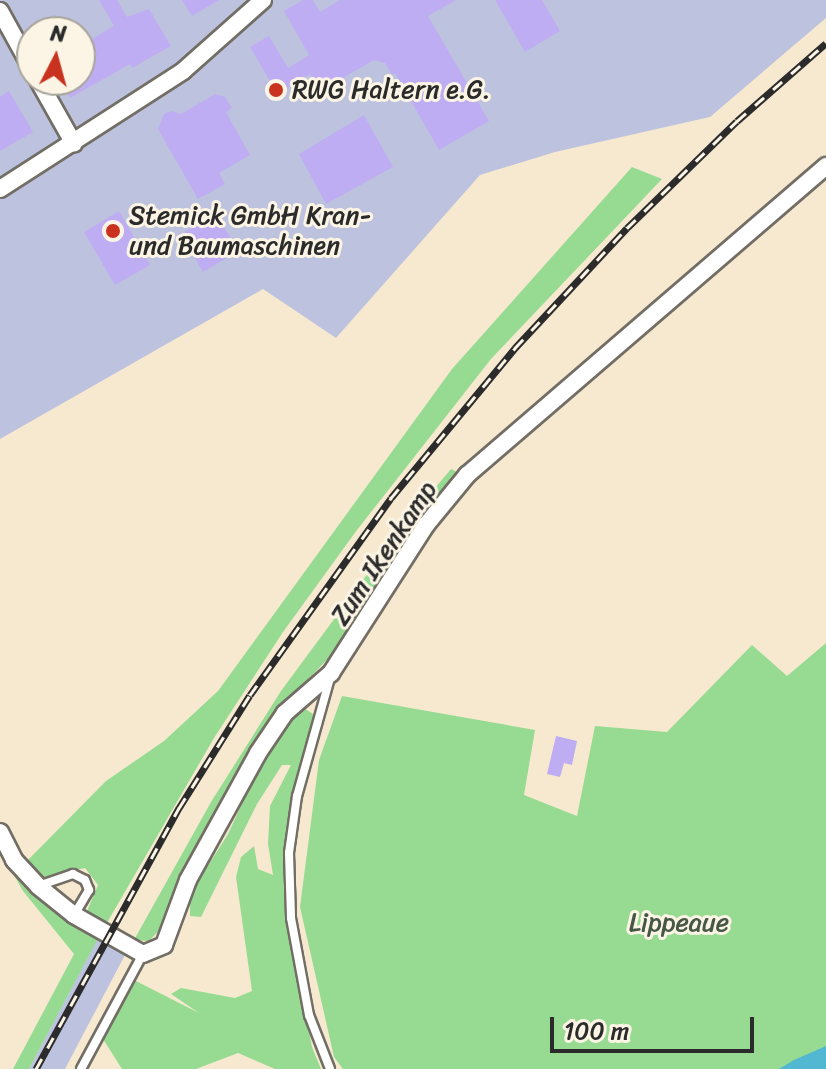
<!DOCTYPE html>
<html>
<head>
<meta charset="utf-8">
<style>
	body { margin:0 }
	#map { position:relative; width:826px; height:1069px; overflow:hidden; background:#f7e9d0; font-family:Sriracha,sans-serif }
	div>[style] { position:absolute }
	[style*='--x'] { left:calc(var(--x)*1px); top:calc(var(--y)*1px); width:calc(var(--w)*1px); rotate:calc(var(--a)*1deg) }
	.industrial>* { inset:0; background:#bdc3de }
	.green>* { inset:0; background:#97db93 }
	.water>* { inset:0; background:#52b7d1 }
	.building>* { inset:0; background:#beadf2 }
	.roads { filter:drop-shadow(2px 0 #726e65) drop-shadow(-2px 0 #726e65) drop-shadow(0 2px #726e65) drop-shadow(0 -2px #726e65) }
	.lane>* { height:8px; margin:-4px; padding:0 4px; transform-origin:4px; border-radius:4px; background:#fff }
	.street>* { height:16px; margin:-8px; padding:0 8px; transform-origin:8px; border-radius:8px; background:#fff }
	.rail>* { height:7px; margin-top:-3.5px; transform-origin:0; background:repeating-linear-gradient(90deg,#fcf5e5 0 12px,#2b2b2b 0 24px); box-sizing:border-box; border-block:2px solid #2b2b2b }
	.dots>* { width:22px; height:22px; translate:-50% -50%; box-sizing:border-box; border:4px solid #fcf5e5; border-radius:50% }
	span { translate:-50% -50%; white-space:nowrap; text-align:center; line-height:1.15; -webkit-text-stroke:6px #fcf5e5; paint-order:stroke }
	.poi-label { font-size:26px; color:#2b2b2b }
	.left { translate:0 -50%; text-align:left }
	.street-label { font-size:26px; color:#2b2b2b }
	.park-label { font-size:26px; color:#465745 }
	.north { position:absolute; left:16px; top:16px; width:80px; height:80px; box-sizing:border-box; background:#fcf5e5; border:2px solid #a8a49b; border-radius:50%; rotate:6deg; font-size:22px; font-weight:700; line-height:32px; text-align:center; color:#2b2b2b }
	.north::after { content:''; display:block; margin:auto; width:28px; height:36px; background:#c8321e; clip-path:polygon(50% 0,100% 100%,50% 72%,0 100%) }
	.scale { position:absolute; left:550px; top:1017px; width:204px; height:36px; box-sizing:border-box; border:4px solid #2b2b2b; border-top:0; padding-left:10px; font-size:24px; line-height:28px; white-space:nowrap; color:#2b2b2b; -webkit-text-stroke:6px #fcf5e5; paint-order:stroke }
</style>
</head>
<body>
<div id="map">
	<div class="industrial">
		<div style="clip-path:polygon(evenodd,0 0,826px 0,826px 18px,710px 117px,555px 152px,480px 175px,336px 338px,263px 289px,0 439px,0 0,32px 32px,80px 32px,80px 80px,32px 80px,32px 32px)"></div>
		<div style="clip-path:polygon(98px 938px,126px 953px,65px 1069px,29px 1069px)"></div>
	</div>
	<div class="green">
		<div style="clip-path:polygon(632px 167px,662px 179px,491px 359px,357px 530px,283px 632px,214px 738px,104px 928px,87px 911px,98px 885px,85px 868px,40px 878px,27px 861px,106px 781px,164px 741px,218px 691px,452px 369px)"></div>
		<div style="clip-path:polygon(451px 469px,459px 473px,396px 551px,343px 643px,268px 721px,163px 926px,149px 941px,134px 940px,211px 802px,281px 691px,399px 531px)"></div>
		<div style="clip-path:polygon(826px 643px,826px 1069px,343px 1069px,334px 1057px,300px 907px,319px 760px,342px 696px,535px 730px,524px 795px,577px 816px,595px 726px,667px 732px,752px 645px,787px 676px)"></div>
		<div style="clip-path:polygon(304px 708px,313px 714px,313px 723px,288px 826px,284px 904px,312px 1047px,321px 1069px,275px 1069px,238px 1053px,196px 1069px,122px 1069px,103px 1039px,132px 979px,199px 1013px,171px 994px,181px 988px,235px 998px,252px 991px,236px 877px,241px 857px,254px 846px,258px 869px,273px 875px,268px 844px,270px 806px,291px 765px,282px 765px,257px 804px,201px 917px,190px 916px,190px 894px,228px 834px,266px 752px,295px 711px)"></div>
		<div style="clip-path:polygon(17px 871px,101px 933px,29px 1069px,13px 1069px,74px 954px,23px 891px,12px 872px)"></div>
	</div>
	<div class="water">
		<div style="clip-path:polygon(826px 1046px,826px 1069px,779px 1069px,794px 1060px)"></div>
	</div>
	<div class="building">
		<div style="clip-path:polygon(99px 0,117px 0,127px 17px,149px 9px,171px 46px,132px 68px,130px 64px,70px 98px,59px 80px,80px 80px,80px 46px,114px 26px)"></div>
		<div style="clip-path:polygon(182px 0,219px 0,192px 16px)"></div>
		<div style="clip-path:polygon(303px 0,313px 0,320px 12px,340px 0,456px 0,428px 16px,489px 121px,439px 150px,395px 73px,392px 75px,385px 63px,374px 60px,320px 91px,310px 74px,272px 97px,265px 83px,270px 81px,250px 47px,269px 36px,288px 68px,309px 55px,284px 11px)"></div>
		<div style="clip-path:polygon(495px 0,542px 0,560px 31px,525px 52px)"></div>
		<div style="clip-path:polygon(9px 91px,33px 132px,0 151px,0 97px)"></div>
		<div style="clip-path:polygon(215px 94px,225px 97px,232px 108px,226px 112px,250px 155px,219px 173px,225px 184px,198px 199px,158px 129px,164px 114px,171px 111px,181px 114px)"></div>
		<div style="clip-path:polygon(364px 115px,393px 167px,326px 204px,299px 154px)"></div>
		<div style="clip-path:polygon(119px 211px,150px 265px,115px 285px,84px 232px)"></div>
		<div style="clip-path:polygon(216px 213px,238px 251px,203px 272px,181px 234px)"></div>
		<div style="clip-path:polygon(556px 736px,577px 741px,572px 765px,564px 763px,560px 777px,547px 774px)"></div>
	</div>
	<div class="roads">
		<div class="lane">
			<div style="--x:330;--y:678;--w:123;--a:105.6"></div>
			<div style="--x:297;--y:796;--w:58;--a:98"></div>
			<div style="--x:289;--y:853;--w:65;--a:88.2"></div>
			<div style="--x:291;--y:918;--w:99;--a:79.5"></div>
			<div style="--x:309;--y:1015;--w:58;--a:68.7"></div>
			<div style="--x:38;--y:886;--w:37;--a:-19"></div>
			<div style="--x:73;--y:874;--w:13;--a:27"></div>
			<div style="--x:85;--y:880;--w:11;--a:68"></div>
			<div style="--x:89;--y:890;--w:29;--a:121"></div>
			<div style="--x:81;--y:1069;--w:131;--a:-61.7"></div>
		</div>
		<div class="street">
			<div style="--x:0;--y:11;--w:66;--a:61.1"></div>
			<div style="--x:38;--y:80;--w:73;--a:60.6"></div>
			<div style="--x:0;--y:189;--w:218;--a:-32.8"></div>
			<div style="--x:183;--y:71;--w:107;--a:-41.6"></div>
			<div style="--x:0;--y:832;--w:31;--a:63"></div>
			<div style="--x:14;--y:860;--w:35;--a:47"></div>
			<div style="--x:38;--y:886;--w:46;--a:38.9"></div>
			<div style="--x:74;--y:915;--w:79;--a:29.5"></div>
			<div style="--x:143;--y:954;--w:23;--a:-23"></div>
			<div style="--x:164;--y:945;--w:69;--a:-69.7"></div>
			<div style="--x:188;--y:880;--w:145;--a:-61.1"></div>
			<div style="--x:258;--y:753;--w:48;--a:-56"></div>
			<div style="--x:285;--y:713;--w:61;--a:-41"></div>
			<div style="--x:331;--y:673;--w:176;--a:-57.3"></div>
			<div style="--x:426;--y:525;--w:65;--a:-50.6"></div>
			<div style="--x:467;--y:475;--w:474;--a:-40.7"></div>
		</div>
	</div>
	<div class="rail">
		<div style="--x:36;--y:1069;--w:298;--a:-61.3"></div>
		<div style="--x:179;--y:808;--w:133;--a:-57.9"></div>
		<div style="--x:250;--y:695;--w:242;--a:-54.4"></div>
		<div style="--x:391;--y:498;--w:195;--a:-50.4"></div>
		<div style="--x:515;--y:348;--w:164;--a:-47"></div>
		<div style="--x:627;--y:228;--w:153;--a:-44.2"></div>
		<div style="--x:737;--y:121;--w:118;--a:-41.2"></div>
	</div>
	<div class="dots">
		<div style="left:276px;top:90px;background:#c8321e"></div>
		<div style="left:113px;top:231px;background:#c8321e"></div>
	</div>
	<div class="poi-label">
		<span class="left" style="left:292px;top:90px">RWG Haltern e.G.</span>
		<span class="left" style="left:129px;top:231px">Stemick GmbH Kran-<br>und Baumaschinen</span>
	</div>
	<div class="street-label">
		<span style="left:384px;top:553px;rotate:-56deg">Zum Ikenkamp</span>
	</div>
	<div class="park-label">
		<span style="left:679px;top:923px">Lippeaue</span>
	</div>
	<div class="north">N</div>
	<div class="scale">100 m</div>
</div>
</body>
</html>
